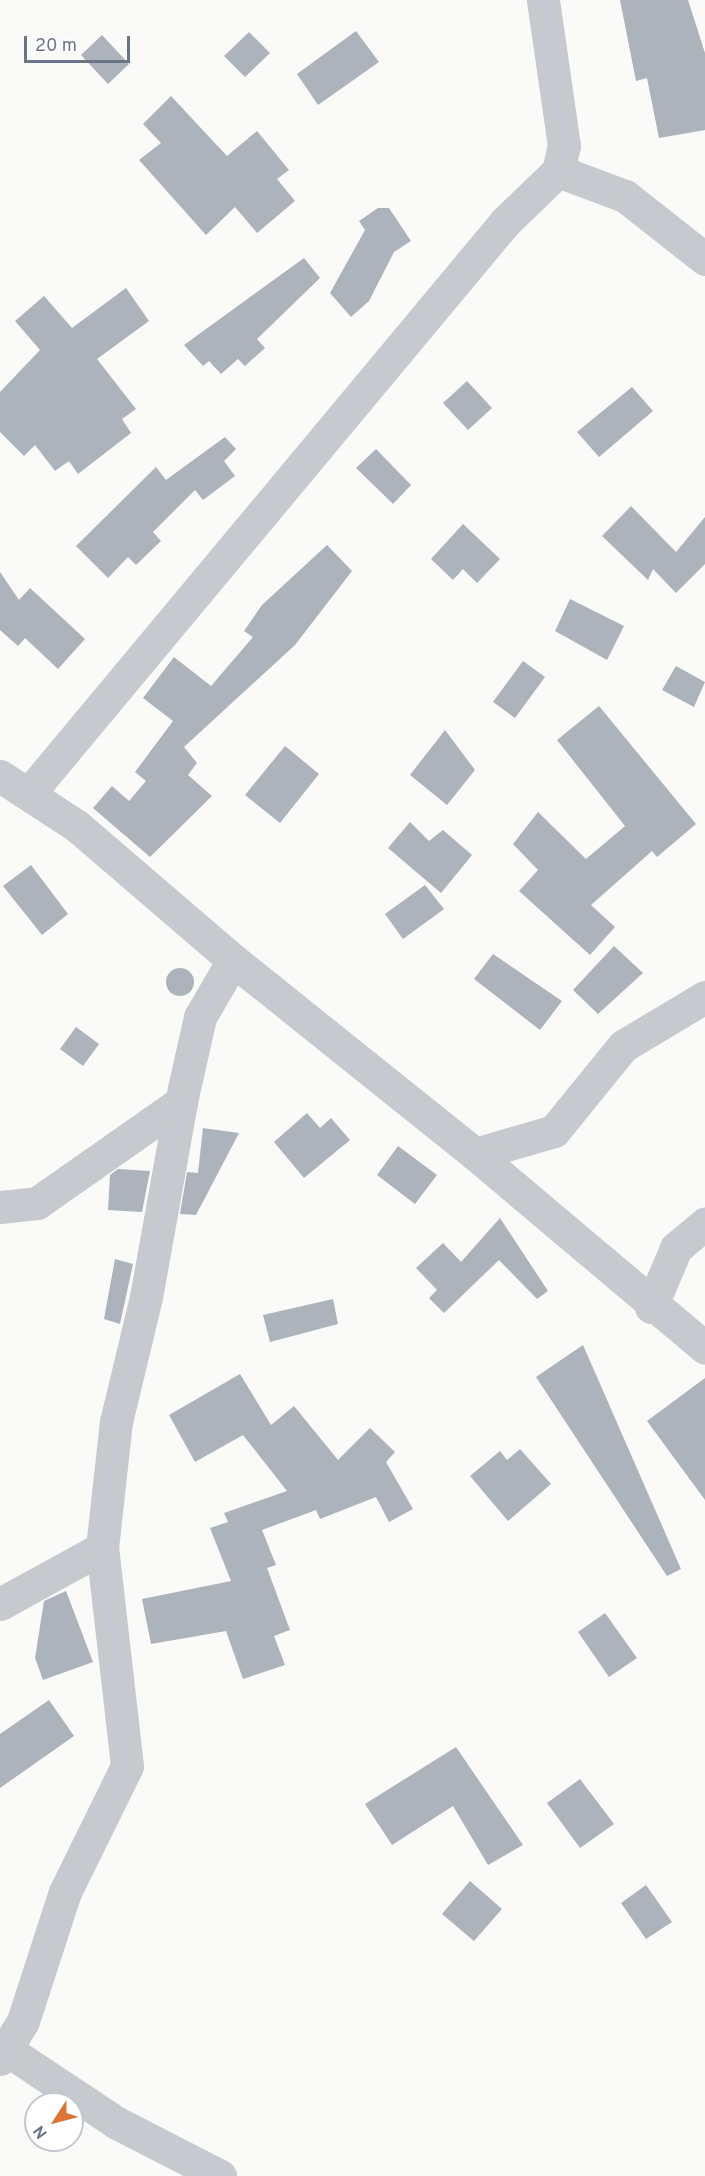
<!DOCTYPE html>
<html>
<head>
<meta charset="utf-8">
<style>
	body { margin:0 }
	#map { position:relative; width:705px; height:2176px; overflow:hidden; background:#fafaf8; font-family:Overpass,sans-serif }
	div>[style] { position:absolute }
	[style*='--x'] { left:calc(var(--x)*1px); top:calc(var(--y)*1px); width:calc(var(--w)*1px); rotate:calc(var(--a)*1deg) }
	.building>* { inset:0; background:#adb3ba }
	.round { border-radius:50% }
	.minor>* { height:33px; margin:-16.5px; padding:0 16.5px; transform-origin:16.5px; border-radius:16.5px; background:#c6c9cd }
	.tertiary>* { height:33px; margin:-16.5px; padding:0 16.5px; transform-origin:16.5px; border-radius:16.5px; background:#c6c9cd }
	span { translate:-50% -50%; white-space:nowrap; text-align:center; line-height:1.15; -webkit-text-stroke:6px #fff; paint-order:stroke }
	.north { position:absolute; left:24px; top:2092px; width:60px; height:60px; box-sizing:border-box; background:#fff; border:2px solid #c3c8cf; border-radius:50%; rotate:234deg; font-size:16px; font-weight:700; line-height:24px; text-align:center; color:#6a7688 }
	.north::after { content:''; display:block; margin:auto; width:21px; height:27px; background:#dd7435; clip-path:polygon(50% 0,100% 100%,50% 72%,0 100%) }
	.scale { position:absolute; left:24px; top:36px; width:106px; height:27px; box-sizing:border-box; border:3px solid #6a7688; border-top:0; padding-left:8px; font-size:18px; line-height:21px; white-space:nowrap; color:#6a7688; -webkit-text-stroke:4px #fff; paint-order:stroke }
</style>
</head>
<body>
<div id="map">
	<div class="building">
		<div style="clip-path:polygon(620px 0,688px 0,705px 53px,705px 130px,659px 138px,647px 78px,636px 81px)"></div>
		<div style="clip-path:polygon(356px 31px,379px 62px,318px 105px,297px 74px)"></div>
		<div style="clip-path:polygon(249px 32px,270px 53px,245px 77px,224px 56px)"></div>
		<div style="clip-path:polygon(102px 35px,129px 64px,108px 84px,81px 55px)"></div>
		<div style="clip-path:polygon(171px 96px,227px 156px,257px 131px,289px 170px,277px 179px,295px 201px,257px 233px,235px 207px,206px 235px,139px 160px,161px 143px,143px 124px)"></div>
		<div style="clip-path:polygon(378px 208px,389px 208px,411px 241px,394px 252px,369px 301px,351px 317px,330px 293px,365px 230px,359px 221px)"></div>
		<div style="clip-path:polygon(304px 258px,320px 278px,257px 339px,265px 348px,245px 366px,238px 359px,221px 374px,209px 361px,203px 366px,184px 345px)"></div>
		<div style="clip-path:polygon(126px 288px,149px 321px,97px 359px,136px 409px,122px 419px,131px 433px,78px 474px,69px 461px,55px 471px,35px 445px,24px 456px,0 432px,0 392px,40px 350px,15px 321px,44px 296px,72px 328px)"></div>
		<div style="clip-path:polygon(467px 381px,492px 408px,468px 430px,443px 403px)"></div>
		<div style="clip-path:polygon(632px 387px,653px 411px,599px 457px,577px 432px)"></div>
		<div style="clip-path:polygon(225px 437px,236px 449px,224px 461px,235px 476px,203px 500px,195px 490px,153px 532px,161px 541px,136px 565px,128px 557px,108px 578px,76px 546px,156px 467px,166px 480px)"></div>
		<div style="clip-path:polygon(376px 449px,411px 485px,393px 504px,356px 468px)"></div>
		<div style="clip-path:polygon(631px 506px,676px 552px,705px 517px,705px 564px,676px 593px,653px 569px,648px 580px,602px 536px)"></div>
		<div style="clip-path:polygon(463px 524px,500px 559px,477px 583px,463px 569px,453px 580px,431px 559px)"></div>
		<div style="clip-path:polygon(327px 545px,352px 571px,295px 645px,184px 747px,197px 763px,188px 775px,212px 796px,150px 857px,93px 808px,112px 786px,129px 801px,146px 781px,135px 772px,173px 721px,143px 698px,174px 657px,211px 686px,253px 637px,244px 631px,262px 605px)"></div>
		<div style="clip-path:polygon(0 572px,19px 600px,30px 588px,85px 639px,58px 669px,25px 638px,18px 646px,0 630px)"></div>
		<div style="clip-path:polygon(570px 599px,624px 626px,607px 660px,555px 631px)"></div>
		<div style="clip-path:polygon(523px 661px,545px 677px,515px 718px,493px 702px)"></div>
		<div style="clip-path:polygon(676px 666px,705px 682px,694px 707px,662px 690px)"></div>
		<div style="clip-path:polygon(599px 706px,696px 824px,657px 857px,652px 851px,591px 905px,615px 927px,590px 955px,519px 891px,538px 870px,513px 844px,538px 812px,586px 859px,625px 826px,557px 740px)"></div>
		<div style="clip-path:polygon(445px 730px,475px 770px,447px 805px,410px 775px)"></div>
		<div style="clip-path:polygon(285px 746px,319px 774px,280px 823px,245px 795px)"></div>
		<div style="clip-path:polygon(410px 822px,429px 841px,443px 830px,472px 855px,441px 893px,388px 848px)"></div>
		<div style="clip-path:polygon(31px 865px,68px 914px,42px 935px,3px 886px)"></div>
		<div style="clip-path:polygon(425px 885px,444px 909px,403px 939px,385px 914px)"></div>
		<div style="clip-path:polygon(614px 946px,643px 973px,598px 1014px,573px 990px)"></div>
		<div style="clip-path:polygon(493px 954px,562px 1001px,540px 1030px,474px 979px)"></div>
		<div class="round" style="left:166px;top:968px;width:28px;height:28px"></div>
		<div style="clip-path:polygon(76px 1027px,99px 1044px,83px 1066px,60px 1049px)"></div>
		<div style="clip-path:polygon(307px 1113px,320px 1128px,331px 1118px,350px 1140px,304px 1178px,274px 1142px)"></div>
		<div style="clip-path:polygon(203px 1128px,239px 1133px,196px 1215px,180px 1214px,187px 1172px,198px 1173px)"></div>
		<div style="clip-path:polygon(398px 1146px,437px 1175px,415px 1204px,377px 1175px)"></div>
		<div style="clip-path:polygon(118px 1169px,150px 1171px,142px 1212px,108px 1210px,110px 1175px)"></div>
		<div style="clip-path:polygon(500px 1218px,548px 1291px,537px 1299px,499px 1260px,444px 1313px,429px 1298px,437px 1290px,416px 1268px,443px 1243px,461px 1262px)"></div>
		<div style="clip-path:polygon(115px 1259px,133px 1264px,120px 1324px,104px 1319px)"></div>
		<div style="clip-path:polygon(333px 1299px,338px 1324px,270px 1342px,263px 1315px)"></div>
		<div style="clip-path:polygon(583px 1345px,681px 1569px,667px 1576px,536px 1377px)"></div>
		<div style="clip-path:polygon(240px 1374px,271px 1425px,294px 1406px,338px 1460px,370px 1428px,395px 1452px,386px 1462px,413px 1509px,389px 1522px,376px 1497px,320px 1519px,316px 1510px,262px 1530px,276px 1565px,267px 1568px,290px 1630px,274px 1636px,285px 1665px,243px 1679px,226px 1631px,151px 1644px,142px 1599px,231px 1581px,210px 1528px,228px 1522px,224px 1513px,287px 1491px,243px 1435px,195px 1462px,169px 1415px)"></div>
		<div style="clip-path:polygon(705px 1378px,705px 1500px,647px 1421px)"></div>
		<div style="clip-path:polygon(520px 1449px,551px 1484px,508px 1521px,470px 1476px,500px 1451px,507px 1460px)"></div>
		<div style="clip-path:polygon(66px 1591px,93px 1662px,43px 1680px,35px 1658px,44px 1601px)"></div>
		<div style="clip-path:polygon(605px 1613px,637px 1658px,609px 1677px,578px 1632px)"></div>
		<div style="clip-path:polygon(49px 1700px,74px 1736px,0 1788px,0 1734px)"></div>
		<div style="clip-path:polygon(456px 1747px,523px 1845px,488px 1865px,453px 1806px,392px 1845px,365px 1804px)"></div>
		<div style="clip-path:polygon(580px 1779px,614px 1824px,580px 1848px,547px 1803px)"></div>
		<div style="clip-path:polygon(470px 1881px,502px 1909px,474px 1941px,442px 1914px)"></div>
		<div style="clip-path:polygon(646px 1885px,672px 1922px,646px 1939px,621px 1903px)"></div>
	</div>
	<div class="minor">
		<div style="--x:558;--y:171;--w:72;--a:20.5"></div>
		<div style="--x:625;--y:196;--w:102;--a:38.2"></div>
		<div style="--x:31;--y:791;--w:741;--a:-50.2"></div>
		<div style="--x:505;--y:222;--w:74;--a:-43.9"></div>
		<div style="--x:558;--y:171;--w:26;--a:-77"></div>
		<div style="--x:564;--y:146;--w:148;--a:-98.2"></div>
		<div style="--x:475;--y:1154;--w:82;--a:-16.2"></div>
		<div style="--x:554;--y:1131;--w:109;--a:-50.9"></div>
		<div style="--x:623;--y:1046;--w:96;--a:-30.9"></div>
		<div style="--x:0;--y:1207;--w:37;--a:-6"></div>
		<div style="--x:37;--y:1203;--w:176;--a:-35"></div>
		<div style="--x:181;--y:1102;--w:87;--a:-77.4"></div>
		<div style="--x:200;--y:1017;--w:66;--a:-59.9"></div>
		<div style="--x:651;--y:1307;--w:64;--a:-67"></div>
		<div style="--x:676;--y:1248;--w:38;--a:-40"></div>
		<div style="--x:0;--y:1604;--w:116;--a:-28.8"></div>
		<div style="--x:7;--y:2050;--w:132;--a:33.6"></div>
		<div style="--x:117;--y:2123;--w:116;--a:27.2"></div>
		<div style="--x:0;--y:2059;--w:44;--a:-58.8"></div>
		<div style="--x:23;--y:2021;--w:136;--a:-72"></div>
		<div style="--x:65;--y:1892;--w:140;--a:-63.8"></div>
		<div style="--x:127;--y:1766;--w:219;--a:-96.5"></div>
		<div style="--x:102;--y:1548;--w:127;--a:-83.7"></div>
		<div style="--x:116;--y:1422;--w:129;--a:-76.5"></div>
		<div style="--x:146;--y:1297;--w:198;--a:-79.8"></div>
	</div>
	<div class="tertiary">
		<div style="--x:0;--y:776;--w:92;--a:33"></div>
		<div style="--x:77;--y:826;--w:206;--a:40.7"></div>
		<div style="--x:233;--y:960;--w:310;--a:38.7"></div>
		<div style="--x:475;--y:1154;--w:301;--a:40.1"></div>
	</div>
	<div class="north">N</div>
	<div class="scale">20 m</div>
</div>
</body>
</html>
